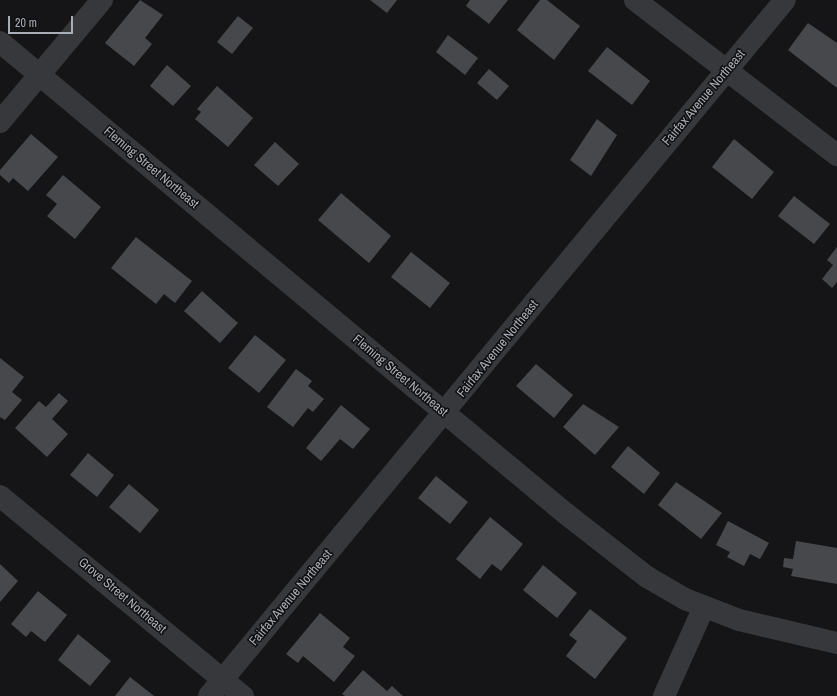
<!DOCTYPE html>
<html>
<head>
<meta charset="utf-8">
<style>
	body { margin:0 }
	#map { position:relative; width:837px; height:696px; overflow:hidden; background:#151517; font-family:"Archivo Narrow",sans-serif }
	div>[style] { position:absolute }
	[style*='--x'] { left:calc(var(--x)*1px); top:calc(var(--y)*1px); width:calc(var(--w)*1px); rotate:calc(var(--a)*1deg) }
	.building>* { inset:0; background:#47484b }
	.minor>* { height:22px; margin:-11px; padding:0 11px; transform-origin:11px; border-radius:11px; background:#37383b }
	span { translate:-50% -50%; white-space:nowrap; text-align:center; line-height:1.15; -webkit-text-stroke:3px #101012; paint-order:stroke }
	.street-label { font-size:13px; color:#a9adb5 }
	.scale { position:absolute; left:8px; top:16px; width:65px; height:18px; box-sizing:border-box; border:2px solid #a9adb5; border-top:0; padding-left:5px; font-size:12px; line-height:14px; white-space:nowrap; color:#a9adb5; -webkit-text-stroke:3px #101012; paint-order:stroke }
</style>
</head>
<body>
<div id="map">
	<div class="building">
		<div style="clip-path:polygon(140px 0,163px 15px,145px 38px,152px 44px,134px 66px,105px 43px)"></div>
		<div style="clip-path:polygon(370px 0,397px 0,387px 13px)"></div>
		<div style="clip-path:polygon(470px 0,508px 0,489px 24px,466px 6px)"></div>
		<div style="clip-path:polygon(540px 0,547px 0,580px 26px,554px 60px,517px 30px)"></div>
		<div style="clip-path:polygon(238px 16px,253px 28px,232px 54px,217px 42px)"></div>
		<div style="clip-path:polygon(808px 23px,837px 43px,837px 88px,788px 50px)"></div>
		<div style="clip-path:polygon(448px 35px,478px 58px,465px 75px,436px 52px)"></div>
		<div style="clip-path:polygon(607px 47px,650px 81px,632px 105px,588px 71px)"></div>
		<div style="clip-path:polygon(167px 65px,191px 86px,173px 106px,150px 86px)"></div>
		<div style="clip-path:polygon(489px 69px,509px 86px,497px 100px,477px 83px)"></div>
		<div style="clip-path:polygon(217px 86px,253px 118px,228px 147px,195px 119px,201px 112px,197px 109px)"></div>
		<div style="clip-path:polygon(597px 119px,617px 135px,591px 176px,570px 160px)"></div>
		<div style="clip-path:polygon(31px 134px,58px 157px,28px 191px,13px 178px,9px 183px,0 175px,0 170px)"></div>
		<div style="clip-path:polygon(734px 139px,774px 172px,752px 199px,712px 167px)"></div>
		<div style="clip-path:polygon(275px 142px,299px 164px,278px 186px,254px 165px)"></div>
		<div style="clip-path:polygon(63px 175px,101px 207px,75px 239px,47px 216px,57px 204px,46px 195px)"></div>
		<div style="clip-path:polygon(341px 193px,391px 236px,369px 263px,318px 220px)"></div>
		<div style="clip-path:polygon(794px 196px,830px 224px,814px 244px,778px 216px)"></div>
		<div style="clip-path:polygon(136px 237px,192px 281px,175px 303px,164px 294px,156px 304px,111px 268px)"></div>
		<div style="clip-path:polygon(837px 247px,837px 282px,832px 288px,822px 279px,833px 265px,827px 260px)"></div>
		<div style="clip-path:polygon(411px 252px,450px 283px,430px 308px,391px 277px)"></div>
		<div style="clip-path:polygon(202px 291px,238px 323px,220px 343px,184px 311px)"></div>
		<div style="clip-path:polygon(255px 335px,286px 360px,259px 393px,228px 368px)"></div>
		<div style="clip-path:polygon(0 358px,24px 377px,12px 392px,22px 400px,5px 420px,0 417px)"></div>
		<div style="clip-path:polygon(536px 364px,573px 395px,554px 418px,516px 386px)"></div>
		<div style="clip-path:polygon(296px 369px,312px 381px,308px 386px,324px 399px,313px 412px,308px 408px,293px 427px,267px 407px)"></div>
		<div style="clip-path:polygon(59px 393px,68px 401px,52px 419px,68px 434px,47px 457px,15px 428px,39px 401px,46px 407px)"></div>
		<div style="clip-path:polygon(583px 404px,619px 427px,595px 455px,563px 427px)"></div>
		<div style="clip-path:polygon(341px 405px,370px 429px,353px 449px,340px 439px,321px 461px,306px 448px)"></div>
		<div style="clip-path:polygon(628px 446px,660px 473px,644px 494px,611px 467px)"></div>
		<div style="clip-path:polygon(88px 453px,114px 475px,97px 497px,70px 475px)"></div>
		<div style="clip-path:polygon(436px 476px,468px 502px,450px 524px,418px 498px)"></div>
		<div style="clip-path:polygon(676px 482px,722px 513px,701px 539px,658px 505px)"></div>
		<div style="clip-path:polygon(129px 484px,159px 510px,140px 533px,109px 507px)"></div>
		<div style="clip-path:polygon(490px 517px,523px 544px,501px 571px,492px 564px,480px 579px,456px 559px)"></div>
		<div style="clip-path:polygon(728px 521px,769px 543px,760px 559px,750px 554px,744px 566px,727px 557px,730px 552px,716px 545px)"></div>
		<div style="clip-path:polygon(796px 541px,837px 548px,837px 584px,791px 576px,793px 569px,783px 567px,784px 558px,793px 559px)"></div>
		<div style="clip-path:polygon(0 564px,18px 581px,0 602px)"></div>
		<div style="clip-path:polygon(543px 565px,577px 593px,557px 618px,523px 590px)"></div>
		<div style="clip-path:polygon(38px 591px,67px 615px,45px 642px,31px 631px,26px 637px,11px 624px)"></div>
		<div style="clip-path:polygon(590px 609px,627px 638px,595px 679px,566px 656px,577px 641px,569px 635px)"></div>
		<div style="clip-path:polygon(320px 613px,350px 638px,343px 647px,355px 656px,334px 682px,303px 656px,298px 663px,286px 654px)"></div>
		<div style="clip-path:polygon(78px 634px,111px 661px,90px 686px,58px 660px)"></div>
		<div style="clip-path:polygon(363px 670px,387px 691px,392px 686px,403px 696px,345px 696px,342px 694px)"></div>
		<div style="clip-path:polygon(130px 677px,154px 696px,115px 696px)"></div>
	</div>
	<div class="minor">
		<div style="--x:635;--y:0;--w:255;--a:37.5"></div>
		<div style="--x:0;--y:42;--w:736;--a:39.82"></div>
		<div style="--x:565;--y:513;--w:104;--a:38"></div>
		<div style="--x:647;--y:577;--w:44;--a:30.1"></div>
		<div style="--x:685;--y:599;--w:58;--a:21.3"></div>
		<div style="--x:739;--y:620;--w:101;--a:13.2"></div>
		<div style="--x:0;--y:122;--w:159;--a:-50.1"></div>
		<div style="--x:0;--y:496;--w:315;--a:39.5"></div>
		<div style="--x:209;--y:696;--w:903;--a:-50.39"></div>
		<div style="--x:664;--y:696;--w:98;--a:-65.8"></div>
	</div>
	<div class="street-label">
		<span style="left:704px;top:98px;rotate:-50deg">Fairfax Avenue Northeast</span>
		<span style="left:151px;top:168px;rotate:40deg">Fleming Street Northeast</span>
		<span style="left:498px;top:349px;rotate:-51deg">Fairfax Avenue Northeast</span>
		<span style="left:400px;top:376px;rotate:40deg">Fleming Street Northeast</span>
		<span style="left:122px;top:596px;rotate:40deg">Grove Street Northeast</span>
		<span style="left:291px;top:598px;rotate:-50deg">Fairfax Avenue Northeast</span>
	</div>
	<div class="scale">20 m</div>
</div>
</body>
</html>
